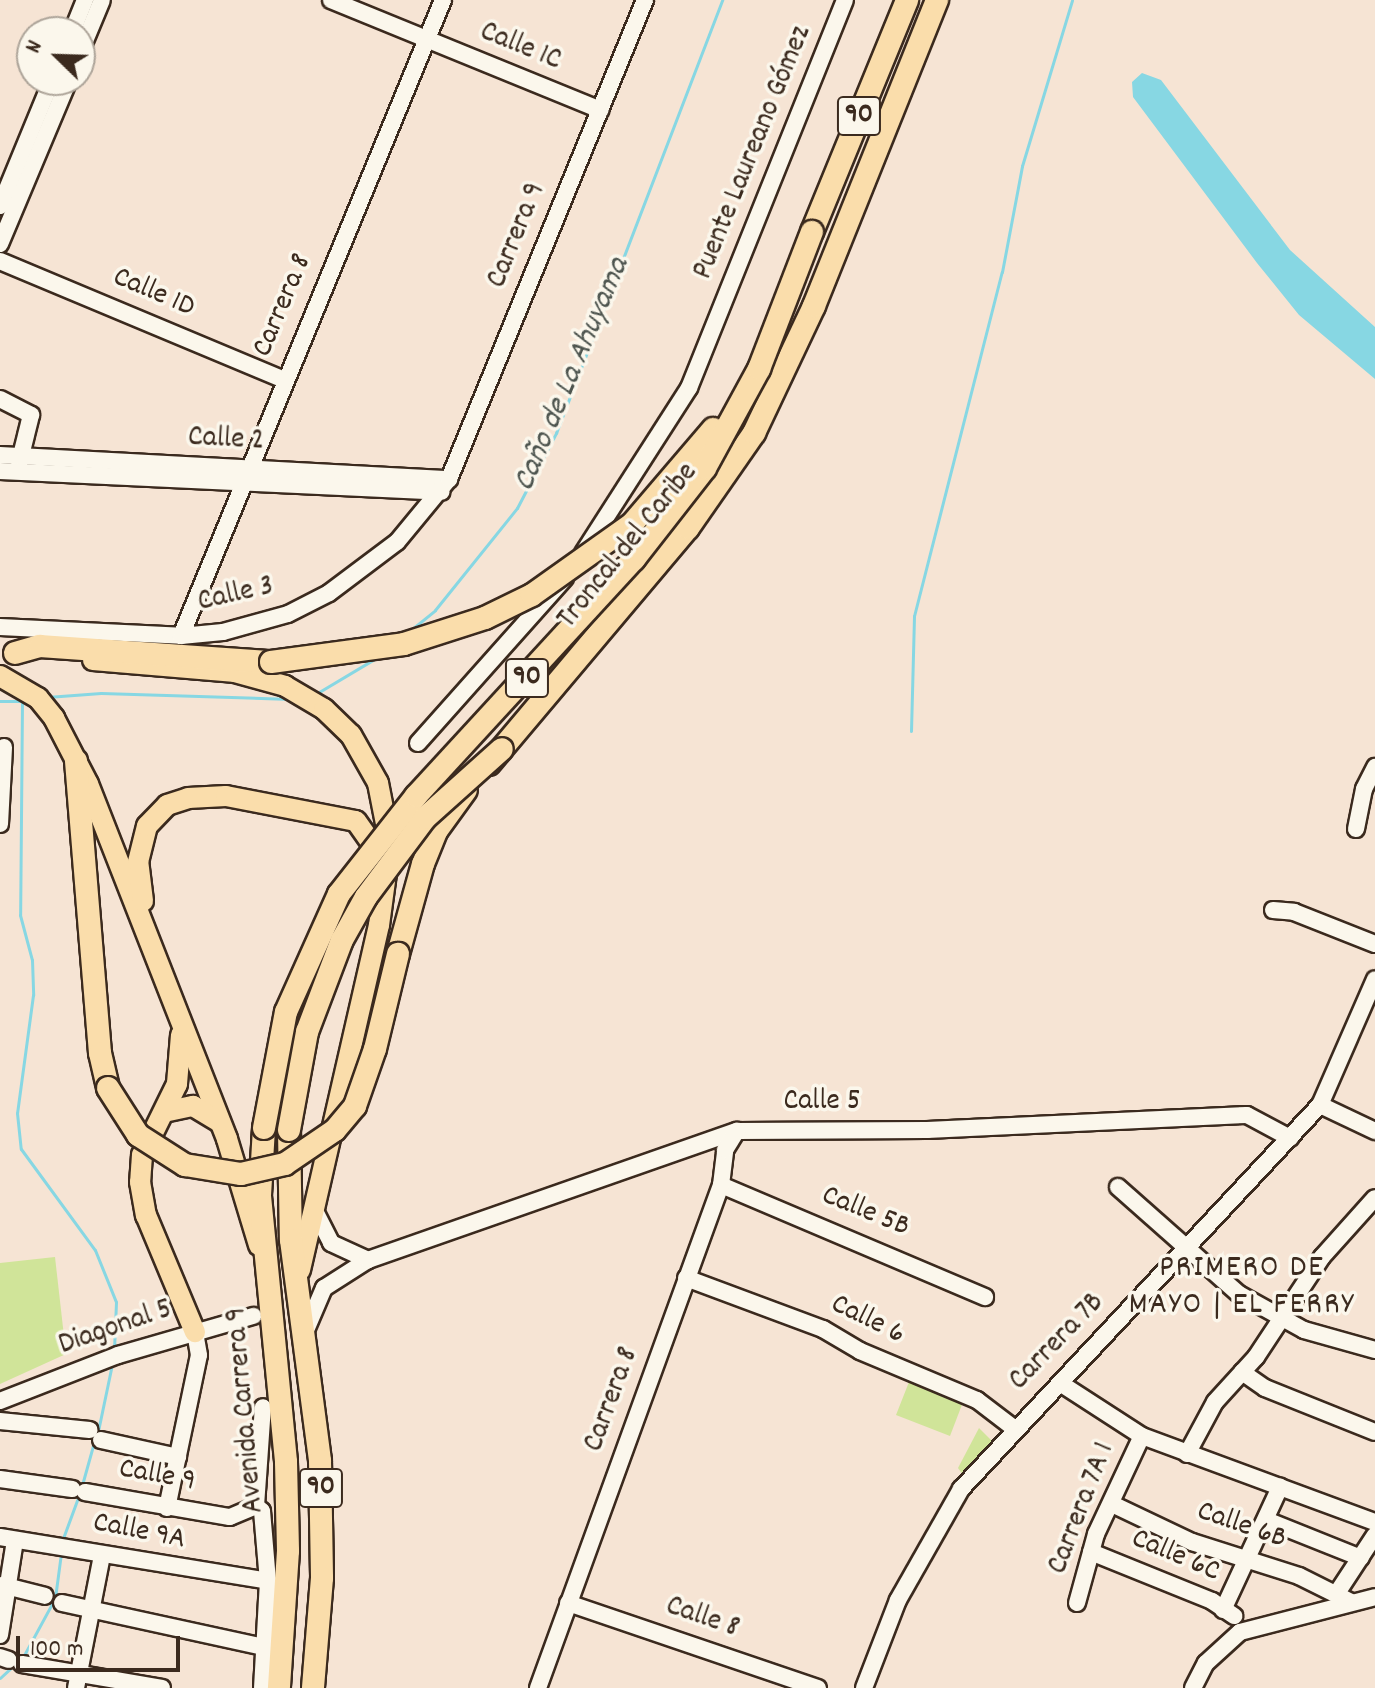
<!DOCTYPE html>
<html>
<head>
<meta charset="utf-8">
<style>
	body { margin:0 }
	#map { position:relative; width:1375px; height:1688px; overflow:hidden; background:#f6e4d4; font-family:Dekko,sans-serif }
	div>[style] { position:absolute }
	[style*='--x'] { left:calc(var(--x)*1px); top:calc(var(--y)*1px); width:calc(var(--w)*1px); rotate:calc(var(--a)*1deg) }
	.green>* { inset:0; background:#d0e499 }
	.water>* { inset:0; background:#87d7e3 }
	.stream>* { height:3px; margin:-1.5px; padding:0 1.5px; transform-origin:1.5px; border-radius:1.5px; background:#87d7e3 }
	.roads { filter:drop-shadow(2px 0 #3b2a1e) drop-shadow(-2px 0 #3b2a1e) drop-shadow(0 2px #3b2a1e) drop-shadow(0 -2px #3b2a1e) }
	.minor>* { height:16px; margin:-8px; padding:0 8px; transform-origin:8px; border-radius:8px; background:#fbf7ec }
	.major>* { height:20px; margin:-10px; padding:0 10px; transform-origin:10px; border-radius:10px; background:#faddab }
	.highway>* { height:22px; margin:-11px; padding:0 11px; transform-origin:11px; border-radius:11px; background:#faddab }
	.bridges { filter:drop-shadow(2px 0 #3b2a1e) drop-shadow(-2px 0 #3b2a1e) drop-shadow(0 2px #3b2a1e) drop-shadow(0 -2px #3b2a1e) }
	.highway-bridge>* { height:22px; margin:-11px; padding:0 11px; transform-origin:11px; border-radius:11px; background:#faddab }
	span { translate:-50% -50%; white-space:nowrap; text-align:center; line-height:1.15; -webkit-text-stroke:7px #fbf7ec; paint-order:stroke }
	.shield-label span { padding:2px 6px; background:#fbf7ec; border:2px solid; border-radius:6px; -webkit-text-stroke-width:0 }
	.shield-label { font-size:28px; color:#3b2a1e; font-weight:700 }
	.street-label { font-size:30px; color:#3b2a1e }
	.water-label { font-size:32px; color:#4e554f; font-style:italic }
	.neighbourhood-label { font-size:32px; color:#3b2a1e; letter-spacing:2px }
	.north { position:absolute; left:16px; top:16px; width:80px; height:80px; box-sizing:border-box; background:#fbf7ec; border:2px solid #aea59a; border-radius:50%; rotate:293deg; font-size:22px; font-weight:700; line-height:32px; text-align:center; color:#3b2a1e }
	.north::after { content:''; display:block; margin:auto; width:28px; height:36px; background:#3b2a1e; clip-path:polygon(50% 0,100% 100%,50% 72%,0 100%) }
	.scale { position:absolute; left:16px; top:1636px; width:164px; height:36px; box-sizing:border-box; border:4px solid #3b2a1e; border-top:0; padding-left:10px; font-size:24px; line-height:28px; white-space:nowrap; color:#3b2a1e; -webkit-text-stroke:6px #fbf7ec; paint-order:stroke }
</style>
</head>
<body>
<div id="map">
	<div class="green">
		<div style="clip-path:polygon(55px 1257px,66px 1354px,0 1384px,0 1263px)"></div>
		<div style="clip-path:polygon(909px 1382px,963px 1402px,950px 1436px,896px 1415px)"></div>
		<div style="clip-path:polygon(979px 1428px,992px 1441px,963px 1475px,958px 1468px)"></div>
	</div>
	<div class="water">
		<div style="clip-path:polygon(1142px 73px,1161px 80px,1290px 250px,1375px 327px,1375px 379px,1299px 315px,1257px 263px,1133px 97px,1132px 82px)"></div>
	</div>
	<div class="stream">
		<div style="--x:407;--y:633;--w:36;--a:-39"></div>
		<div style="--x:435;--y:610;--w:131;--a:-51.2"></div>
		<div style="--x:517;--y:508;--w:85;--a:-62.5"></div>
		<div style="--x:556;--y:433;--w:464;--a:-69"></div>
		<div style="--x:314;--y:695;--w:72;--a:-30.8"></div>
		<div style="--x:47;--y:697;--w:54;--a:-4.2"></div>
		<div style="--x:101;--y:693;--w:190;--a:1.8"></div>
		<div style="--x:0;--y:701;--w:24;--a:0"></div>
		<div style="--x:22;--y:702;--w:213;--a:90.5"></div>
		<div style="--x:20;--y:915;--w:47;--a:75.1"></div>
		<div style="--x:32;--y:960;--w:35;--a:88"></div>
		<div style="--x:33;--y:995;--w:119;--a:97.7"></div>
		<div style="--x:17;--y:1113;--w:36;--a:84"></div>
		<div style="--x:21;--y:1149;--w:125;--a:53.8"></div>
		<div style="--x:95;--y:1250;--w:56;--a:68"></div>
		<div style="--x:116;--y:1302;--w:47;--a:92.4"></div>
		<div style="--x:911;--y:731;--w:115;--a:-88.5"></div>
		<div style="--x:914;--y:616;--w:355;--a:-75.7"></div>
		<div style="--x:1002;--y:272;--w:108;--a:-79.3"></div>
		<div style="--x:1022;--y:166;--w:173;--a:-73.2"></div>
		<div style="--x:98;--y:1431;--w:68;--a:-78.2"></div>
		<div style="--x:82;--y:1485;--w:45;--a:-74.4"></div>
		<div style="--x:62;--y:1541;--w:52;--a:-69.8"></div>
		<div style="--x:23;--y:1657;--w:67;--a:-61.5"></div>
		<div style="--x:55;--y:1598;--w:45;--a:-82.4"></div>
		<div style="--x:0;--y:1678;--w:16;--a:-43"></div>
	</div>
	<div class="roads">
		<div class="minor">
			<div style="--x:331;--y:0;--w:291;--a:22.2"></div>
			<div style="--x:72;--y:32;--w:35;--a:-68"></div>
			<div style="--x:80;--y:53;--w:57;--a:-67.5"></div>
			<div style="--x:0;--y:206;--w:136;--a:-67.6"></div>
			<div style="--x:0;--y:244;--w:178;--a:-67.2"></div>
			<div style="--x:0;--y:261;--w:308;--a:22.7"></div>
			<div style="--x:0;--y:399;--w:35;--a:27"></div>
			<div style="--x:31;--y:415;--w:50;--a:103.8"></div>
			<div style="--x:0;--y:455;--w:450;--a:3.1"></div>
			<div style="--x:0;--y:471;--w:442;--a:2.7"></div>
			<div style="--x:583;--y:553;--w:196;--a:-57.3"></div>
			<div style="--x:689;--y:388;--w:418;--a:-68.1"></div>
			<div style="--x:0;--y:627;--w:181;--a:2.8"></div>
			<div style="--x:181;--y:636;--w:42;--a:-5.4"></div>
			<div style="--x:223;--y:632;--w:67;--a:-15.5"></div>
			<div style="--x:288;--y:614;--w:46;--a:-27.1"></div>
			<div style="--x:329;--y:593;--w:85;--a:-36.9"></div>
			<div style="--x:397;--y:542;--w:82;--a:-50.5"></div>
			<div style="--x:449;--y:479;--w:518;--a:-67.75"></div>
			<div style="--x:181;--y:636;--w:688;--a:-67.61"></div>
			<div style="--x:418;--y:743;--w:221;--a:-48.3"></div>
			<div style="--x:0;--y:824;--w:77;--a:-87"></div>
			<div style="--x:1356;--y:829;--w:41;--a:-78.7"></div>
			<div style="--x:1364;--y:789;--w:25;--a:-63"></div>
			<div style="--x:1273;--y:910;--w:21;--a:5"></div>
			<div style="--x:1294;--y:912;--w:87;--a:21.6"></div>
			<div style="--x:1320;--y:1105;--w:61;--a:25.3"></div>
			<div style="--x:721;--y:1185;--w:287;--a:23"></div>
			<div style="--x:1118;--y:1187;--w:162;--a:41.5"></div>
			<div style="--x:1239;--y:1294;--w:74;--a:29"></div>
			<div style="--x:1304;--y:1330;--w:74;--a:15.7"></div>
			<div style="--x:315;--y:1211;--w:36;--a:63"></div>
			<div style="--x:331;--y:1243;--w:41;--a:24.7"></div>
			<div style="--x:686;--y:1278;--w:146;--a:20.4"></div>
			<div style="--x:823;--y:1329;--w:43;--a:30.7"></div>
			<div style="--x:860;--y:1351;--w:127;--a:22.7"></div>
			<div style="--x:977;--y:1400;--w:48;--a:37.3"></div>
			<div style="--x:306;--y:1330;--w:46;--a:-66.8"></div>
			<div style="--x:324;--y:1288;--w:52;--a:-32.5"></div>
			<div style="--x:368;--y:1260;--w:391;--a:-19.3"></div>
			<div style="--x:737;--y:1131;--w:190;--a:-0.3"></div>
			<div style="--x:927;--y:1130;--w:320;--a:-2.7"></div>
			<div style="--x:1247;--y:1115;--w:49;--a:28.1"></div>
			<div style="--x:1242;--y:1372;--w:28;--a:35"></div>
			<div style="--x:1265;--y:1388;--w:118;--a:21.8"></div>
			<div style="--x:1060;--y:1383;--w:98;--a:32.9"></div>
			<div style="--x:1142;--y:1436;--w:248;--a:20.3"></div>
			<div style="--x:0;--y:1401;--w:127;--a:-21.3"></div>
			<div style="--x:118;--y:1355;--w:141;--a:-16.1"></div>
			<div style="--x:0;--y:1421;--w:90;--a:5.7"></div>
			<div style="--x:101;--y:1440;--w:79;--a:12.4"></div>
			<div style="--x:1187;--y:1454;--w:59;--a:-61.7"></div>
			<div style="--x:1215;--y:1402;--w:61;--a:-47.7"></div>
			<div style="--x:1256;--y:1357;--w:120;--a:-56.6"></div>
			<div style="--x:1322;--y:1257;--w:79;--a:-48.1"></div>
			<div style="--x:0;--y:1479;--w:73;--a:7.9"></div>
			<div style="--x:85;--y:1492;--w:147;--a:9.8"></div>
			<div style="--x:230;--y:1517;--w:28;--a:-23"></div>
			<div style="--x:256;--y:1506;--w:8;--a:40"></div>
			<div style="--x:262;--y:1511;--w:70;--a:85.1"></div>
			<div style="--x:268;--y:1581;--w:107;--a:93.2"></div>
			<div style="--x:1112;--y:1504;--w:89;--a:25.4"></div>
			<div style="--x:1192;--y:1542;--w:112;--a:17.6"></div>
			<div style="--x:1299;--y:1576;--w:58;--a:26.6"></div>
			<div style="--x:256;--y:1506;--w:99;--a:-86"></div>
			<div style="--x:167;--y:1508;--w:156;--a:-78.2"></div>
			<div style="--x:199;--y:1355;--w:23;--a:-100"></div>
			<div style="--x:1266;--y:1520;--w:102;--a:21.8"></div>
			<div style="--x:0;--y:1537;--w:272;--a:9.3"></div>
			<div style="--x:1091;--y:1552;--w:131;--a:22"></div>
			<div style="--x:1212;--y:1601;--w:27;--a:34"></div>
			<div style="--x:2;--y:1585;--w:44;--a:14.3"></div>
			<div style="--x:1337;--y:1593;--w:69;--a:-56.8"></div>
			<div style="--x:62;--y:1603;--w:207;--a:12.3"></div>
			<div style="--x:568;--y:1603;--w:264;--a:18.8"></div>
			<div style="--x:1077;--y:1603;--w:72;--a:-74.6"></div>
			<div style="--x:1096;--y:1534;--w:108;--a:-64.9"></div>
			<div style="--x:1223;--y:1610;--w:136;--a:-65.1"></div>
			<div style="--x:0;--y:1635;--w:96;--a:-81"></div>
			<div style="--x:0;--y:1657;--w:9;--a:18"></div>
			<div style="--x:22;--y:1664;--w:142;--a:9.7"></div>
			<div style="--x:76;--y:1688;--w:136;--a:-78.9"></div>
			<div style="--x:538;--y:1688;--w:535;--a:-70.01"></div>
			<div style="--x:721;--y:1185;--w:35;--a:-83"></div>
			<div style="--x:725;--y:1150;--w:22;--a:-58"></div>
			<div style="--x:864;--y:1688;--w:94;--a:-68.9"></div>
			<div style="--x:898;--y:1600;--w:128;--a:-60.4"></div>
			<div style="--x:961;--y:1489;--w:526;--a:-46.93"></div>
			<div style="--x:1320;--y:1105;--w:137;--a:-66.4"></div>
			<div style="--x:1193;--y:1688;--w:28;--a:-63"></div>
			<div style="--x:1206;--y:1663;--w:46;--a:-42.4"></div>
			<div style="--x:1240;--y:1632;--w:139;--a:-14.5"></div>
		</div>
		<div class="major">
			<div style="--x:93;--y:660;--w:143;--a:4.8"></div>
			<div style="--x:235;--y:672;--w:52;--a:15.6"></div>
			<div style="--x:285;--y:686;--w:45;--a:30.5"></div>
			<div style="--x:324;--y:709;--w:37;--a:44"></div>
			<div style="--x:351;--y:735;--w:55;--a:60.6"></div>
			<div style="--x:378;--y:783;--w:62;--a:78.9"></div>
			<div style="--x:390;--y:844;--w:82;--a:97.7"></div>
			<div style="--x:379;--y:925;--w:354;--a:102.9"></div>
			<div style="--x:0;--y:676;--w:44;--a:30.1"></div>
			<div style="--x:38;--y:698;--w:26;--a:51"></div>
			<div style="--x:54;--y:718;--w:74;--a:62.7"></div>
			<div style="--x:88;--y:784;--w:381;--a:68.6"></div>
			<div style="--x:227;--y:1139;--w:111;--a:73.2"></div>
			<div style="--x:143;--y:901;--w:39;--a:-97"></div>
			<div style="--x:138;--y:862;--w:37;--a:-76"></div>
			<div style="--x:147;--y:826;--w:29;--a:-46"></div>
			<div style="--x:167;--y:805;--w:22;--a:-18"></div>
			<div style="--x:188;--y:798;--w:38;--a:-3"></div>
			<div style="--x:226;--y:796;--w:132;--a:10.9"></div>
			<div style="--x:356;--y:821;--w:45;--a:54.9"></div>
			<div style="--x:181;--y:1035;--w:49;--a:94.7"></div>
			<div style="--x:177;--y:1084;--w:79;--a:116.2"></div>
			<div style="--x:142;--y:1155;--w:27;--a:94"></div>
			<div style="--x:140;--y:1182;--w:34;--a:80"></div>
			<div style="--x:146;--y:1215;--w:127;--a:67.3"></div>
			<div style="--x:164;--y:1112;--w:30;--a:-12"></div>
			<div style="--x:193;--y:1106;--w:29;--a:31"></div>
		</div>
		<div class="highway">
			<div style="--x:812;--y:232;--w:251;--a:-67.7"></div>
			<div style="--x:15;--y:653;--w:26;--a:-16"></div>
			<div style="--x:40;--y:646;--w:232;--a:4"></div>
			<div style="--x:76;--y:761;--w:293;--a:85.3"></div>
			<div style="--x:100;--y:1053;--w:36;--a:77"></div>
			<div style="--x:489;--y:764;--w:309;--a:-49.9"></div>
			<div style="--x:688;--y:528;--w:116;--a:-55.2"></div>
			<div style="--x:754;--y:433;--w:140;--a:-64.7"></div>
			<div style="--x:814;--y:306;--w:330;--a:-68.1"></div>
			<div style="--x:398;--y:954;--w:93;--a:-74.5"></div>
			<div style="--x:423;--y:864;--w:37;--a:-68"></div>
			<div style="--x:437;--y:830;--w:49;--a:-54.1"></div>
			<div style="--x:264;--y:1128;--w:68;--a:93.4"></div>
			<div style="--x:260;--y:1196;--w:267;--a:84.4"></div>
			<div style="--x:286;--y:1462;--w:89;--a:88.7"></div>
			<div style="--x:288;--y:1551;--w:137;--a:93.8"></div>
			<div style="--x:289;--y:1130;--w:110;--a:89"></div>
			<div style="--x:291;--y:1240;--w:223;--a:82.5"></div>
			<div style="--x:320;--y:1461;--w:117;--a:89"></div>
			<div style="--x:322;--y:1578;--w:110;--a:94.7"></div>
		</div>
	</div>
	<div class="bridges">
		<div class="highway-bridge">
			<div style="--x:271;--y:662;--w:134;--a:-7.7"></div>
			<div style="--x:404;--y:644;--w:85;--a:-17.8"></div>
			<div style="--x:485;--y:618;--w:52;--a:-26.1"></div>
			<div style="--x:532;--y:595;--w:123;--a:-35.4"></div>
			<div style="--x:632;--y:524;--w:125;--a:-49.5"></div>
			<div style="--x:108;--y:1088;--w:56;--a:57.4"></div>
			<div style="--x:138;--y:1135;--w:56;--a:32.6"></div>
			<div style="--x:185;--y:1165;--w:57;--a:9.1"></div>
			<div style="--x:241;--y:1174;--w:45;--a:-12.8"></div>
			<div style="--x:285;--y:1164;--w:60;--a:-34.2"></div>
			<div style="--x:335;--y:1130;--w:31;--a:-50"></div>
			<div style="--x:355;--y:1106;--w:60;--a:-70.7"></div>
			<div style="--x:375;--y:1049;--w:98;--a:-76.4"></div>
			<div style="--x:264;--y:1128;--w:118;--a:-79.3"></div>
			<div style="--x:286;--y:1012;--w:129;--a:-65.8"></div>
			<div style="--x:339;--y:894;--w:125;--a:-51.8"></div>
			<div style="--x:416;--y:796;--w:322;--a:-47.4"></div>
			<div style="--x:634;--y:559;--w:115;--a:-52"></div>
			<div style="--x:705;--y:468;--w:113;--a:-61.4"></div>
			<div style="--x:759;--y:369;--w:147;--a:-68.9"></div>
			<div style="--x:289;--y:1130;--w:100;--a:-79.6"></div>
			<div style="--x:307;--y:1032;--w:98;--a:-69.2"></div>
			<div style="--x:342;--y:940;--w:49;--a:-60.8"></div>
			<div style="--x:366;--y:897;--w:99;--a:-53.2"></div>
			<div style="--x:425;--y:818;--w:103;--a:-41.9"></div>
		</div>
	</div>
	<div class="shield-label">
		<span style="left:859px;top:116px">90</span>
		<span style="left:527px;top:678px">90</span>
		<span style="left:321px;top:1488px">90</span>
	</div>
	<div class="street-label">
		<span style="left:520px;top:48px;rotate:22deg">Calle 1C</span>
		<span style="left:754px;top:153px;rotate:-68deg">Puente Laureano Gómez</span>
		<span style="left:518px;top:236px;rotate:-68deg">Carrera 9</span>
		<span style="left:153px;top:294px;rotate:23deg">Calle 1D</span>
		<span style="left:284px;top:306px;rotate:-67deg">Carrera 8</span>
		<span style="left:226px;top:441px;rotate:3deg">Calle 2</span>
		<span style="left:629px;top:547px;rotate:-51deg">Troncal del Caribe</span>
		<span style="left:236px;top:596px;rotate:-13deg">Calle 3</span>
		<span style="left:822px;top:1103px">Calle 5</span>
		<span style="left:865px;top:1213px;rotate:22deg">Calle 5B</span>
		<span style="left:867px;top:1321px;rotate:26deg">Calle 6</span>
		<span style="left:116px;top:1329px;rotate:-19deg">Diagonal 5</span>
		<span style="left:1058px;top:1343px;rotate:-46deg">Carrera 7B</span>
		<span style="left:613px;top:1400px;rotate:-70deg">Carrera 8</span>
		<span style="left:247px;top:1410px;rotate:-95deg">Avenida Carrera 9</span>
		<span style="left:157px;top:1477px;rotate:10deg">Calle 9</span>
		<span style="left:1083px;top:1509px;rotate:-69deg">Carrera 7A 1</span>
		<span style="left:1241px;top:1527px;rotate:19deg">Calle 6B</span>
		<span style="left:139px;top:1533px;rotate:11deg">Calle 9A</span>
		<span style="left:1175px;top:1557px;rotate:23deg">Calle 6C</span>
		<span style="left:702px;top:1619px;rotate:19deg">Calle 8</span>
	</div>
	<div class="water-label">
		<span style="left:573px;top:375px;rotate:-67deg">Caño de La Ahuyama</span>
	</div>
	<div class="neighbourhood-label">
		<span style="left:1242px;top:1288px">PRIMERO DE<br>MAYO | EL FERRY</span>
	</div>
	<div class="north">N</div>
	<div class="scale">100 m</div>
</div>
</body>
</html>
